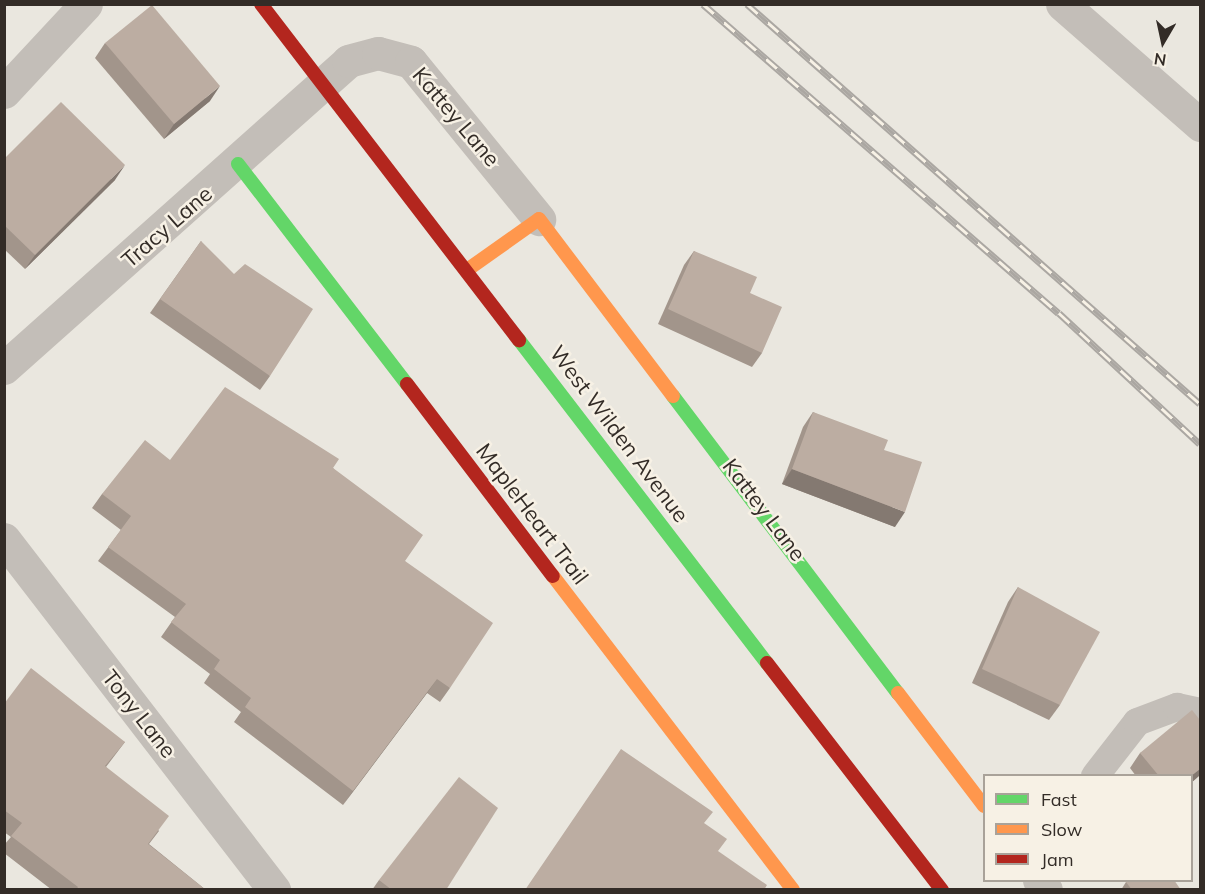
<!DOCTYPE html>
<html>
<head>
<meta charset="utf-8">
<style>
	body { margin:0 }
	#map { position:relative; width:1205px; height:894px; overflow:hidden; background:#eae7df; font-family:Mulish,sans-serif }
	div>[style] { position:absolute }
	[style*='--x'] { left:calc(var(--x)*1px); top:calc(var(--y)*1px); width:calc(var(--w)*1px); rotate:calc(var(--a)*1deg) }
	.lane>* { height:28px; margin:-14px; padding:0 14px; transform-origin:14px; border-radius:14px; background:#c3beb8 }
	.street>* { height:33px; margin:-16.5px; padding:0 16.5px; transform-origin:16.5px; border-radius:16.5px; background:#c3beb8 }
	.fast>* { height:14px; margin:-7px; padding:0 7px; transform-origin:7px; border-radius:7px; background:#63d668 }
	.slow>* { height:14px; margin:-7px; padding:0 7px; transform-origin:7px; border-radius:7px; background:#ff974d }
	.jam>* { height:14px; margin:-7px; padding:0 7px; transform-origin:7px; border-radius:7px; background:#b3261e }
	.rail>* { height:7px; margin-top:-3.5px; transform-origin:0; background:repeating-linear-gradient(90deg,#f7f1e5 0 14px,#aba7a2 0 28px); box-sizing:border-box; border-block:2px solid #aba7a2 }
	.wall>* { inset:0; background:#a2958b }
	.shaded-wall>* { inset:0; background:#847971 }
	.building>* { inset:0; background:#bcada2 }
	span { translate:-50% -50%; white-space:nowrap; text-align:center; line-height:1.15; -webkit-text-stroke:5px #f7f1e5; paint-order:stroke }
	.street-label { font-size:22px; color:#332c27 }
	.frame { position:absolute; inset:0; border:6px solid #332c27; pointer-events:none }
	.legend { position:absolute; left:983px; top:774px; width:210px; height:108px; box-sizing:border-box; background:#f7f1e5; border:2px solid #a9a299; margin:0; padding:8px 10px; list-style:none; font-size:18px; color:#332c27 }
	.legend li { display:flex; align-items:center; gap:12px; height:30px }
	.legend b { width:30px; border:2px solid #a9a299 }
	.north { position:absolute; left:1133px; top:12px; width:60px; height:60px; -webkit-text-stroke:4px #f7f1e5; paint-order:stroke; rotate:189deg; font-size:16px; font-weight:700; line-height:24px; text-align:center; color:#332c27 }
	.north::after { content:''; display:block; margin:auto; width:21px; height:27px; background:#332c27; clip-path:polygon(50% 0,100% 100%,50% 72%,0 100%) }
</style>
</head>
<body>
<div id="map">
	<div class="lane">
		<div style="--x:1095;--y:776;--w:68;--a:-52.1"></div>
		<div style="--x:1137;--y:722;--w:43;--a:-20.6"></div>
		<div style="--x:1177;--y:707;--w:24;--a:12"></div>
	</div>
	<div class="street">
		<div style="--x:1062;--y:4;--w:184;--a:41.2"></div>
		<div style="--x:4;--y:92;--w:120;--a:-47"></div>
		<div style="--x:4;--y:368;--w:461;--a:-41.7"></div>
		<div style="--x:348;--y:61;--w:31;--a:-15"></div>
		<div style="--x:378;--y:53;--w:34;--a:15"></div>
		<div style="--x:411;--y:62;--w:203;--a:50.8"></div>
		<div style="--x:4;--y:539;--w:443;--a:52.4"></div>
		<div style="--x:1039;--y:880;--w:12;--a:55"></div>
	</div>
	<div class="fast">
		<div style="--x:238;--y:164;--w:277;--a:52.5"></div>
		<div style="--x:519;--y:340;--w:407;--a:52.5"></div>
		<div style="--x:673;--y:396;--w:373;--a:52.9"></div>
	</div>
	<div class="slow">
		<div style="--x:467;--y:270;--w:88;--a:-35.3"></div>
		<div style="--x:539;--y:219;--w:222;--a:52.9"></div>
		<div style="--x:553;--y:576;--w:395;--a:52.6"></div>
		<div style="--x:898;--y:693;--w:142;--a:52.7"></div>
	</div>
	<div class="jam">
		<div style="--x:261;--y:4;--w:424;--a:52.5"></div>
		<div style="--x:407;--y:384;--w:241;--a:52.8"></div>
		<div style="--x:767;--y:663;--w:287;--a:52.4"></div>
	</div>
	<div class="rail">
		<div style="--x:703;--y:4;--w:471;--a:41"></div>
		<div style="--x:1059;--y:313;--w:192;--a:42.9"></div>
		<div style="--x:747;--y:4;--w:604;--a:41.44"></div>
	</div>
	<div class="wall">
		<div style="clip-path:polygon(105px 43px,210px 101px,164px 139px,95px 58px)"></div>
		<div style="clip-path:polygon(4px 159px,115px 180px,25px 269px,4px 249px)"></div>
		<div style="clip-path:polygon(201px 241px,270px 376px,260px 390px,150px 313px)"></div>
		<div style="clip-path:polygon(694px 251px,750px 293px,762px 353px,752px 367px,658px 324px,684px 265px)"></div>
		<div style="clip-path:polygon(813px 412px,884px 450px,895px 527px,782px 484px,803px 427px)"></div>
		<div style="clip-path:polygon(170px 460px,333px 468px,405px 561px,450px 688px,440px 702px,427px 693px,343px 805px,234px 722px,241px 712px,204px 683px,210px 674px,161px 637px,175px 617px,98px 561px,121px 530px,92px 508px,102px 494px)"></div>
		<div style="clip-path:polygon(1018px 587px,1060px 705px,1049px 720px,972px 683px,1008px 602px)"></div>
		<div style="clip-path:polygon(4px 704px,125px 742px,106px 767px,159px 831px,149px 844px,206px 890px,52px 890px,4px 853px,4px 845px,11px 837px,4px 832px)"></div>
		<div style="clip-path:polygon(1200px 720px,1200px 775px,1191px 783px,1191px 776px,1136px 776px,1130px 768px,1140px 753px)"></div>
		<div style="clip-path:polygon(379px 880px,446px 890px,372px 890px)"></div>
		<div style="clip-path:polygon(1126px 882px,1181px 890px,1121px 890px)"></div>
	</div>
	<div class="shaded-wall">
		<div style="clip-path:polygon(220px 86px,210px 101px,164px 139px,174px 124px)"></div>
		<div style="clip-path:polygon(125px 165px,115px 180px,25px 269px,35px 255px)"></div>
		<div style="clip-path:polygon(792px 469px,905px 512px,895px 527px,782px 484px)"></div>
		<div style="clip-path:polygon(437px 679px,427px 693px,343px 805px,353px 791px)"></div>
		<div style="clip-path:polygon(1200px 769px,1200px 775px,1191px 783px,1191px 776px)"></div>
	</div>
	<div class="building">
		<div style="clip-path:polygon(152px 5px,220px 86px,174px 124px,105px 43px)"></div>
		<div style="clip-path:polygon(61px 102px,125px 165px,35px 255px,4px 225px,4px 159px)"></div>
		<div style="clip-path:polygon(201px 241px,234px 274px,245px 264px,313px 309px,270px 376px,160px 299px)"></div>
		<div style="clip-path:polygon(694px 251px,757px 277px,750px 293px,782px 307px,762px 353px,668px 309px)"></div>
		<div style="clip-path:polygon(225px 387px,339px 459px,333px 468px,423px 535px,405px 561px,493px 623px,450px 688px,437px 679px,353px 791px,245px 707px,251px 698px,214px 669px,220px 660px,171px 622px,186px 604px,108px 547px,131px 516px,102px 494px,145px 440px,170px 460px)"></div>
		<div style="clip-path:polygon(813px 412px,888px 440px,884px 450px,922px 462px,905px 512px,792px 469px)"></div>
		<div style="clip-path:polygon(1018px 587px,1100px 632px,1060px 705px,982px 669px)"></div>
		<div style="clip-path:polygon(31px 668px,125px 742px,105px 766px,169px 816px,148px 844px,206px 890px,76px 890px,78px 887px,11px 836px,22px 823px,4px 810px,4px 704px)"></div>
		<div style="clip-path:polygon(1192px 710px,1200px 720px,1200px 769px,1191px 776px,1159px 776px,1140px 753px)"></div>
		<div style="clip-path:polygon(621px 749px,713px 812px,704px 823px,727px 839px,718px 851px,767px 885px,764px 890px,525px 890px)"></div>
		<div style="clip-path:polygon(459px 777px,498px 808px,446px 890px,392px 890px,379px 880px)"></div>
		<div style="clip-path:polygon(1128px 880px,1174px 880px,1181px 890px,1132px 890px,1126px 882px)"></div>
	</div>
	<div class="street-label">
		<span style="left:456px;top:117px;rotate:50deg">Kattey Lane</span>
		<span style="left:167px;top:227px;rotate:-41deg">Tracy Lane</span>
		<span style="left:619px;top:434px;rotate:53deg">West Wilden Avenue</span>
		<span style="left:764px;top:510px;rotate:53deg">Kattey Lane</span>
		<span style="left:532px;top:514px;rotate:53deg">MapleHeart Trail</span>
		<span style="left:139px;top:714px;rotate:52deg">Tony Lane</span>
	</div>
	<div class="frame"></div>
	<ul class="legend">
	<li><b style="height:8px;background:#63d668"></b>Fast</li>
	<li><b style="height:8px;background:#ff974d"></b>Slow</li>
	<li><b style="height:8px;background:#b3261e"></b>Jam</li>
	</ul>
	<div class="north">N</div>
</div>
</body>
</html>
